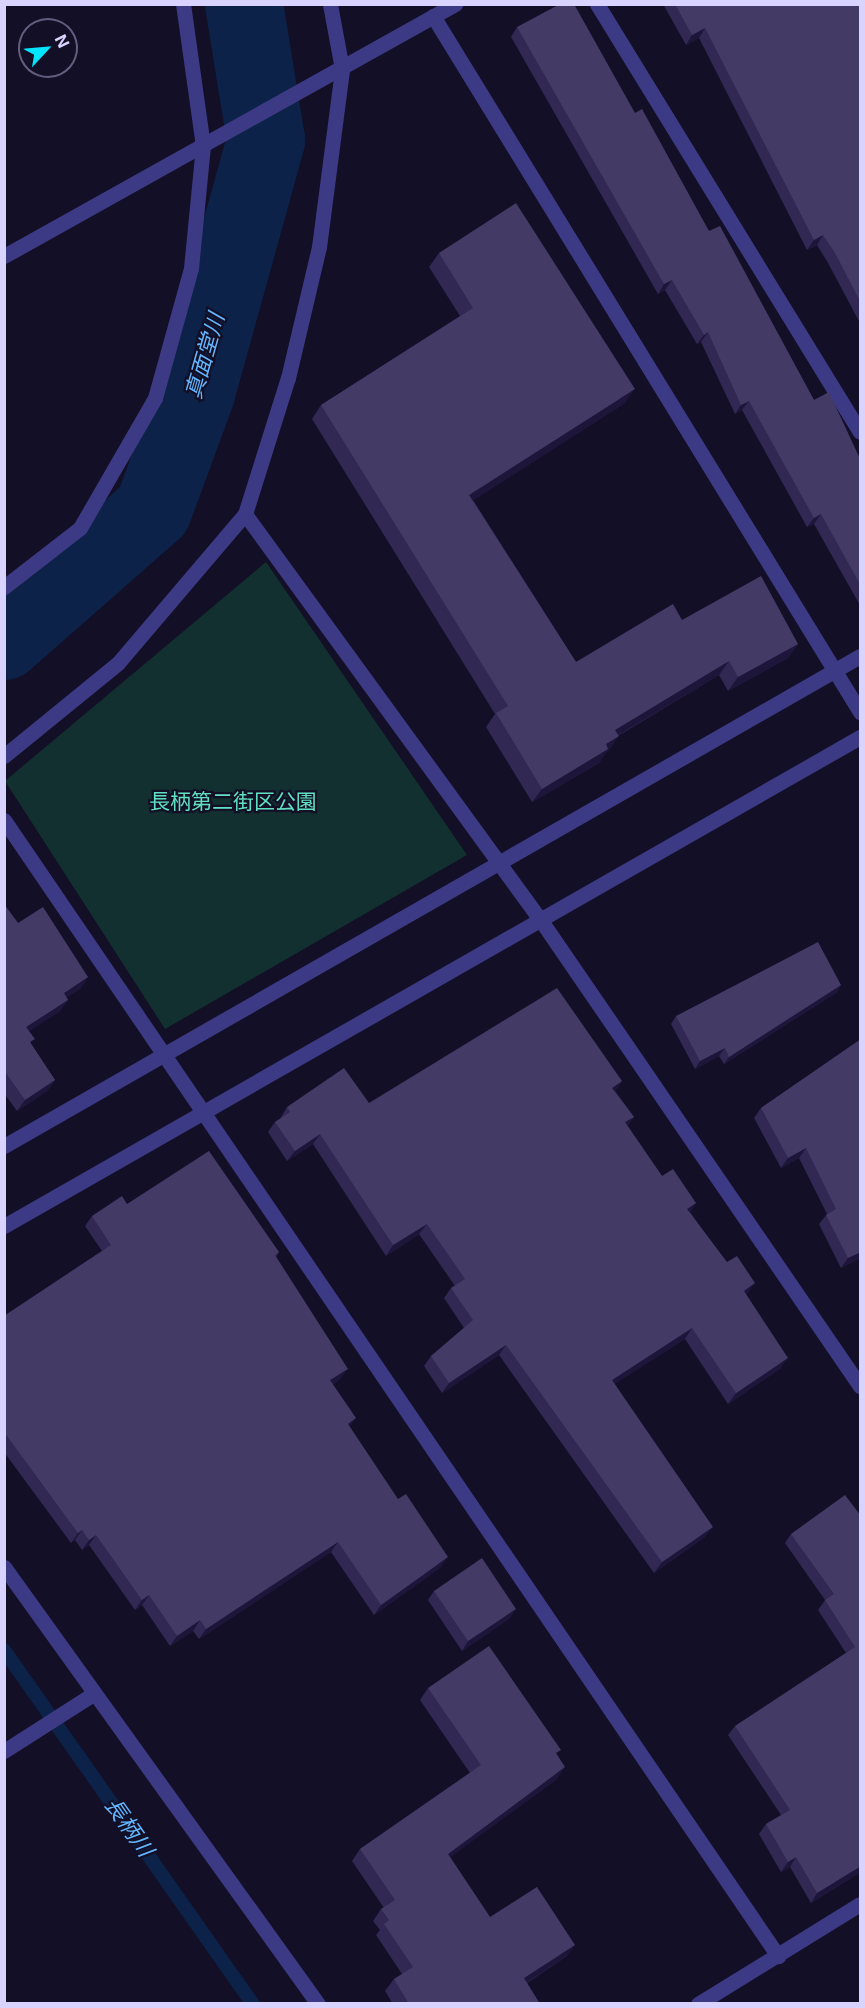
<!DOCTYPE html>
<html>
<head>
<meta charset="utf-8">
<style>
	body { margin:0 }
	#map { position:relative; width:865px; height:2008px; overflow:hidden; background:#130f26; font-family:Inter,"Noto Sans JP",sans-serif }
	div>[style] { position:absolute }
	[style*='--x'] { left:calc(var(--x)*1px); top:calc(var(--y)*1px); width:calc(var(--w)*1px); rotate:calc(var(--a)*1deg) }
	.green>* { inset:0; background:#12302f }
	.stream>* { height:14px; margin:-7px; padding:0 7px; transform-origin:7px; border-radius:7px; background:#0c2248 }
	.river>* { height:78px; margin:-39px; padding:0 39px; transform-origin:39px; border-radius:39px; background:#0c2248 }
	.minor>* { height:15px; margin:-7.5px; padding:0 7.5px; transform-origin:7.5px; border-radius:7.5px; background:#3d3a85 }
	.tertiary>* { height:15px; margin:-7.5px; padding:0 7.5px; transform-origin:7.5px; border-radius:7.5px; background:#3d3a85 }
	.wall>* { inset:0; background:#312854 }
	.shaded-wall>* { inset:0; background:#1d163a }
	.building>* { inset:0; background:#433a66 }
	span { translate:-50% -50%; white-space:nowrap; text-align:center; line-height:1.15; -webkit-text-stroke:4.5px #130f26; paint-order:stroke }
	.park-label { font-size:21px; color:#5fe0c0 }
	.water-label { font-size:22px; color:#62b6ff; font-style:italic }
	.frame { position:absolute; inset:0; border:6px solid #d9d4ff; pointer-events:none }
	.north { position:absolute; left:18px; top:18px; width:60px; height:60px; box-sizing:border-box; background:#130f26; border:2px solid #625e7d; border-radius:50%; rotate:64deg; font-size:16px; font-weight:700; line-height:24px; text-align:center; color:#d9d4ff }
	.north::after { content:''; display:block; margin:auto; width:21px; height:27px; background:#00e5ff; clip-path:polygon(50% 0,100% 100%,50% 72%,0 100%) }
</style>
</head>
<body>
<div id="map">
	<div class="green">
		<div style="clip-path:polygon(266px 562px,467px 855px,165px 1029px,5px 781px)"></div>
	</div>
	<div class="stream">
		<div style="--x:4;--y:1650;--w:433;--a:54.9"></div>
	</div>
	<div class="river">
		<div style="--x:4;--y:641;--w:198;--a:-41.3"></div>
		<div style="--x:153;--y:510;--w:125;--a:-69.8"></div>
		<div style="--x:196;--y:393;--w:263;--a:-74.5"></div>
		<div style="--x:266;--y:140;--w:138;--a:-99.2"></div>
	</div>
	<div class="minor">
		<div style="--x:597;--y:4;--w:502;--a:58.43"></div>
		<div style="--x:433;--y:16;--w:817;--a:58.47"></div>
		<div style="--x:245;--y:514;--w:505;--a:53.95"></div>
		<div style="--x:542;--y:922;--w:563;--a:55.58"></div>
		<div style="--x:4;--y:587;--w:96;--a:-37.8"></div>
		<div style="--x:80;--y:528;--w:150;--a:-60"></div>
		<div style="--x:155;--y:398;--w:135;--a:-74.5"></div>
		<div style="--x:191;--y:268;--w:123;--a:-84.4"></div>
		<div style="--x:203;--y:146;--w:143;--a:-98"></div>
		<div style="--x:4;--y:756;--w:147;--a:-39.2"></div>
		<div style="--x:118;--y:663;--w:196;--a:-49.6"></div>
		<div style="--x:245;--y:514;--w:143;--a:-72.5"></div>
		<div style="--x:288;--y:378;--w:135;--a:-76.7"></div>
		<div style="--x:319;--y:247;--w:179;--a:-82.6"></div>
		<div style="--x:342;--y:69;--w:66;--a:-100.5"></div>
		<div style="--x:4;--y:820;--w:1375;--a:55.73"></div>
		<div style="--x:4;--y:1146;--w:986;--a:-29.79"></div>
		<div style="--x:4;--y:1226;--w:986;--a:-29.74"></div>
		<div style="--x:4;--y:1751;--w:106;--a:-32.6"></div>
		<div style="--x:698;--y:2004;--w:190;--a:-31.7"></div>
	</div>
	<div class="tertiary">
		<div style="--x:4;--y:256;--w:517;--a:-29.19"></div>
		<div style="--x:4;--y:1567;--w:538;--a:54.3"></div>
	</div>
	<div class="wall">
		<div style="clip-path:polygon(663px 4px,861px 4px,861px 325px,828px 263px,817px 245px,807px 250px,699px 38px,686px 45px)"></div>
		<div style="clip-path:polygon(517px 27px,635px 113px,814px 400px,861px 461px,861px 607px,814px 524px,807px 527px,742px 410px,735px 414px,701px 342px,697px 344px,665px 290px,658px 294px,511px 37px)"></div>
		<div style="clip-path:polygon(439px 253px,625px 403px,473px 500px,576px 662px,682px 620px,798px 644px,788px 658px,728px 691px,719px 675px,618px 736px,609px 750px,606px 752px,599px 763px,532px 802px,486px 727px,495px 714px,312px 419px,321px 405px,460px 316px,429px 267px)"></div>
		<div style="clip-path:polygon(4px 904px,18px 923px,88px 977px,80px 989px,67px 997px,68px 1000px,60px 1011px,29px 1031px,31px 1044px,55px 1080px,47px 1091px,17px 1111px,4px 1093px)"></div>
		<div style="clip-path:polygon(841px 985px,836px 993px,724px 1064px,719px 1056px,695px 1069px,671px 1024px,676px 1016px)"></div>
		<div style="clip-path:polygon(861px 1039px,861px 1258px,841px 1268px,819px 1224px,827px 1214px,799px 1158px,781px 1168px,754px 1118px,761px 1108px)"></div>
		<div style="clip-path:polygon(622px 1081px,615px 1091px,634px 1117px,627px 1126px,662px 1176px,696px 1203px,690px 1212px,747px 1294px,746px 1294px,781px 1368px,728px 1404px,685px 1339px,614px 1384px,705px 1537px,654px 1573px,499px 1355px,442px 1393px,424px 1366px,431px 1356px,464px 1328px,444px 1298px,451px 1288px,455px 1286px,419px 1234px,386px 1256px,313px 1144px,287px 1161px,268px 1132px,275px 1122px,280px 1119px,287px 1107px,369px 1103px)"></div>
		<div style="clip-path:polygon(127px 1204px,279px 1252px,276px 1257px,340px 1379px,333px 1384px,350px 1427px,441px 1567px,374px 1615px,331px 1552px,199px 1639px,193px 1631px,170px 1646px,142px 1605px,135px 1610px,89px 1545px,82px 1550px,75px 1540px,71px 1543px,4px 1452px,4px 1316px,102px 1251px,85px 1226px,92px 1216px)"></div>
		<div style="clip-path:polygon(861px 1516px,861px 1872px,811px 1903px,790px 1867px,781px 1872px,759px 1834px,766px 1824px,781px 1815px,728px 1735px,735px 1726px,846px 1653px,818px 1610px,825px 1600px,785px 1543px,791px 1534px)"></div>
		<div style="clip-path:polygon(434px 1591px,510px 1618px,462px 1651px,428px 1600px)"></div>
		<div style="clip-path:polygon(428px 1688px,557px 1755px,557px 1779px,450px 1857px,490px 1917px,567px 1956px,527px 1983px,540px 2004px,393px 2004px,385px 1991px,394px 1979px,402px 1974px,376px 1935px,380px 1930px,373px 1921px,381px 1909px,384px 1908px,352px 1861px,360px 1849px,470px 1773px,420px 1700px)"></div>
	</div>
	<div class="shaded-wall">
		<div style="clip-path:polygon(705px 28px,699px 38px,686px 45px,692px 35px)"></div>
		<div style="clip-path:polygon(823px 235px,817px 245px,807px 250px,814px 240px)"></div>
		<div style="clip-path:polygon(672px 280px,665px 290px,658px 294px,664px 284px)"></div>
		<div style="clip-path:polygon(708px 332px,701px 342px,697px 344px,704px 335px)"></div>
		<div style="clip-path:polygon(635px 389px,625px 403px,460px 509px,469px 495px)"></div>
		<div style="clip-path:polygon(749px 401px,742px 410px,735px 414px,741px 405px)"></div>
		<div style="clip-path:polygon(821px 514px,814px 524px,807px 527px,814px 518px)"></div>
		<div style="clip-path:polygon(798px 644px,788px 658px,728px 691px,738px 677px)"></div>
		<div style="clip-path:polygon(729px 661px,719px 675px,605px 743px,615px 730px)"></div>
		<div style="clip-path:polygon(619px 736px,609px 750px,606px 752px,599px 763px,532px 802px,542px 789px,606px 744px)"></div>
		<div style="clip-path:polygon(88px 977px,80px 989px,56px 1004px,64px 993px)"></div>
		<div style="clip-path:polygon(841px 985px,836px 993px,724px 1064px,729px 1057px)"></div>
		<div style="clip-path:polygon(68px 1000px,60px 1011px,19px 1038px,26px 1027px)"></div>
		<div style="clip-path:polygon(725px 1048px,719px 1056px,695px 1069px,700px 1061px)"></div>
		<div style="clip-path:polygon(55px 1080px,47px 1091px,17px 1111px,25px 1100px)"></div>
		<div style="clip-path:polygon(622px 1081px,614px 1092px,612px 1088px)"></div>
		<div style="clip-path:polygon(634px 1117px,626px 1127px,625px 1122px)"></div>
		<div style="clip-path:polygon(320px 1134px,313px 1144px,287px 1161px,295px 1151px)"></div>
		<div style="clip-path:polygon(806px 1148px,799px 1158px,781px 1168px,788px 1158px)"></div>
		<div style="clip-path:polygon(696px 1203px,689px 1213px,687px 1209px)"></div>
		<div style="clip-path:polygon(427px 1224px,419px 1234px,386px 1256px,393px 1245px)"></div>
		<div style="clip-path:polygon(861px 1252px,861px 1258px,841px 1268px,848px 1258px)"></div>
		<div style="clip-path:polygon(755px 1283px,747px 1294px,736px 1301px,744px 1291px)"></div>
		<div style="clip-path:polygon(692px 1328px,685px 1339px,604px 1391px,612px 1380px)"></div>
		<div style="clip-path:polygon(506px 1345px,499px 1355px,442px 1393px,449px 1383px)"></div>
		<div style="clip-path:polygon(788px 1358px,781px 1368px,728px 1404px,736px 1393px)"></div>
		<div style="clip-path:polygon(348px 1369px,340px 1379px,323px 1390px,330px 1380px)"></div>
		<div style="clip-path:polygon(356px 1418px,349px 1428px,348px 1424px)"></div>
		<div style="clip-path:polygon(713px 1527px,705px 1537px,654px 1573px,662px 1562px)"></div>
		<div style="clip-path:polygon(82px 1530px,75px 1540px,71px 1543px,78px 1533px)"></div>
		<div style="clip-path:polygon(96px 1535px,89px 1545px,82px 1550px,89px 1540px)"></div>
		<div style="clip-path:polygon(338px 1542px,331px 1552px,199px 1639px,206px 1629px)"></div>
		<div style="clip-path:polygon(448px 1557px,441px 1567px,374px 1615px,381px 1605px)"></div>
		<div style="clip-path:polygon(149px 1595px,142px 1605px,135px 1610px,142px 1600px)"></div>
		<div style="clip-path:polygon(516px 1609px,510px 1618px,462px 1651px,468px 1641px)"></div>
		<div style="clip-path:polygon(200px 1620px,193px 1631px,170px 1646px,177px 1636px)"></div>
		<div style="clip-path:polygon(565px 1767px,557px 1779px,440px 1865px,448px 1854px)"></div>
		<div style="clip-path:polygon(796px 1857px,790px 1867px,781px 1872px,788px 1862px)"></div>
		<div style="clip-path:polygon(861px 1866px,861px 1872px,811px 1903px,817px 1893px)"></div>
		<div style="clip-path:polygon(575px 1945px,567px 1956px,515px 1990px,524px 1978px)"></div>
	</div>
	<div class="building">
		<div style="clip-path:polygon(560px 4px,574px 4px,635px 113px,642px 109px,709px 231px,720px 226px,814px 400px,829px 392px,861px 461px,861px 586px,821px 514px,814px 518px,749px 401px,741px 405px,708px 332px,704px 335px,672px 280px,664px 284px,517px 27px)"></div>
		<div style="clip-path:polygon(675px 4px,861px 4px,861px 303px,835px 253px,823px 235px,814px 240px,705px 28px,692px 35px)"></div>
		<div style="clip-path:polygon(516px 203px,635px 389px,469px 495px,576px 662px,673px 604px,682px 620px,761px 576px,798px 644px,738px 677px,729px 661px,615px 730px,619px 736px,606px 744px,608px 749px,542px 789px,496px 713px,508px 706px,321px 405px,473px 308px,439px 253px)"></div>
		<div style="clip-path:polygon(4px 904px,18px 923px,43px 907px,88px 977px,64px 993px,68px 1000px,26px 1027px,35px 1039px,30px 1042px,55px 1080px,25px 1100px,4px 1070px)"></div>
		<div style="clip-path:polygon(818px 942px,841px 985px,729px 1057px,725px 1048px,700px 1061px,676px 1016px)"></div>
		<div style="clip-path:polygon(557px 988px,622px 1081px,612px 1088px,634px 1117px,625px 1122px,662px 1176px,673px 1169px,696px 1203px,687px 1209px,727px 1262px,737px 1256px,755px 1283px,744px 1291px,788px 1358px,736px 1393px,692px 1328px,612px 1380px,713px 1527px,662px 1562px,506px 1345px,449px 1383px,431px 1356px,473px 1320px,451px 1288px,465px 1279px,427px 1224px,393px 1245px,320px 1134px,295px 1151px,275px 1122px,290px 1112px,287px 1107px,344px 1068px,369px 1103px)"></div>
		<div style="clip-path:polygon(861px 1039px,861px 1252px,848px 1258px,826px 1215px,836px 1209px,806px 1148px,788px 1158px,761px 1108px)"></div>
		<div style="clip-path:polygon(209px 1151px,279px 1252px,275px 1255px,348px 1369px,330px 1380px,356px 1418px,348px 1424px,398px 1499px,406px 1494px,448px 1557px,381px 1605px,338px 1542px,206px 1629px,200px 1620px,177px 1636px,149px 1595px,142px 1600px,96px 1535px,89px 1540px,82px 1530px,78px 1533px,4px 1432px,4px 1316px,111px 1245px,92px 1216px,122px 1196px,127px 1204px)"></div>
		<div style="clip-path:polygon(845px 1495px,861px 1516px,861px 1866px,817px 1893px,796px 1857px,788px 1862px,766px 1824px,790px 1810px,735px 1726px,855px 1647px,825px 1600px,834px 1594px,791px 1534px)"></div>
		<div style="clip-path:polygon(482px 1558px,516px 1609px,468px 1641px,434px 1591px)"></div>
		<div style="clip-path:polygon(489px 1646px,561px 1750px,556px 1753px,565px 1767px,448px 1854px,490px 1917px,537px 1887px,575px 1945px,524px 1978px,540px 2004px,409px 2004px,394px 1979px,413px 1967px,384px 1924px,389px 1920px,381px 1909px,395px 1900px,360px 1849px,481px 1765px,428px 1688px)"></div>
	</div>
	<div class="park-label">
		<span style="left:233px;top:802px">長柄第二街区公園</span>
	</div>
	<div class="water-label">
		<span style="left:205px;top:356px;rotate:-74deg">真面堂川</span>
		<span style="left:129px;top:1827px;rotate:55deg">長柄川</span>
	</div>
	<div class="frame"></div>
	<div class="north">N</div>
</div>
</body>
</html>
